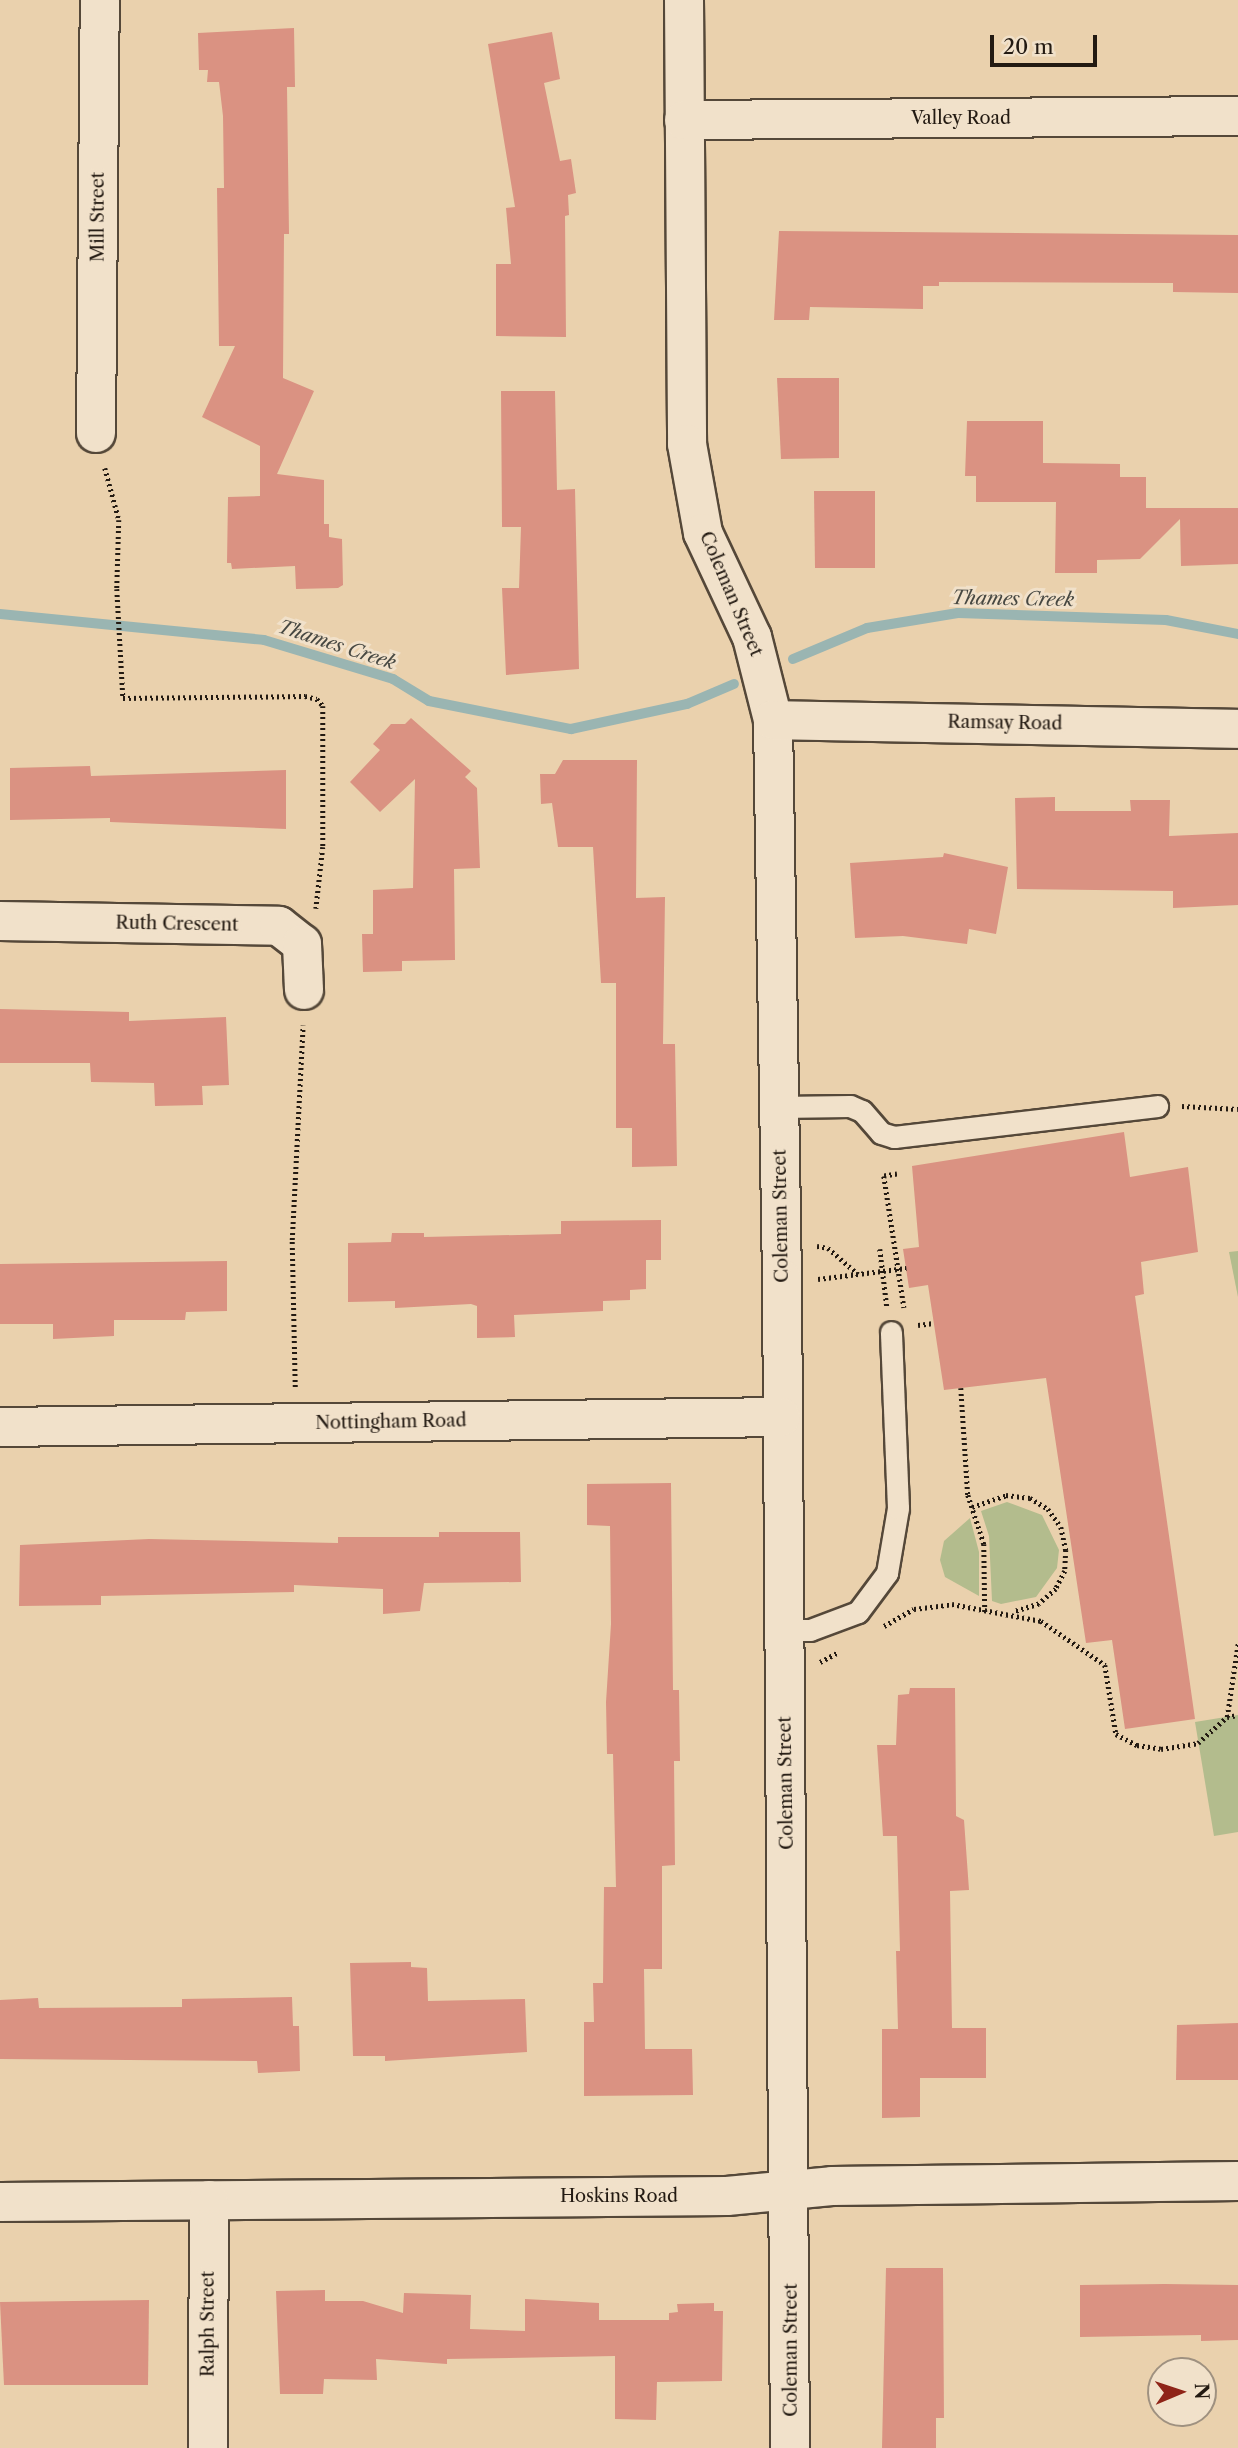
<!DOCTYPE html>
<html>
<head>
<meta charset="utf-8">
<style>
	body { margin:0 }
	#map { position:relative; width:1238px; height:2448px; overflow:hidden; background:#ead1ad; font-family:"Libre Caslon Text",serif }
	div>[style] { position:absolute }
	[style*='--x'] { left:calc(var(--x)*1px); top:calc(var(--y)*1px); width:calc(var(--w)*1px); rotate:calc(var(--a)*1deg) }
	.green>* { inset:0; background:#b3bc8d }
	.stream>* { height:10px; margin:-5px; padding:0 5px; transform-origin:5px; border-radius:5px; background:#9ab5b2 }
	.building>* { inset:0; background:#da9282 }
	.path>* { height:4.5px; margin-top:-2.25px; transform-origin:0; background:repeating-linear-gradient(90deg,#231a12 0 2px,transparent 0 5.5px) }
	.roads { filter:drop-shadow(2px 0 #554839) drop-shadow(-2px 0 #554839) drop-shadow(0 2px #554839) drop-shadow(0 -2px #554839) }
	.lane>* { height:21px; margin:-10.5px; padding:0 10.5px; transform-origin:10.5px; border-radius:10.5px; background:#f1e1ca }
	.street>* { height:38px; margin:-19px; padding:0 19px; transform-origin:19px; border-radius:19px; background:#f1e1ca }
	span { translate:-50% -50%; white-space:nowrap; text-align:center; line-height:1.15; -webkit-text-stroke:6px #f1e1ca; paint-order:stroke }
	.street-label { font-size:18px; color:#231a12 }
	.water-label { font-size:19px; color:#474842; font-style:italic }
	.north { position:absolute; left:1147px; top:2357px; width:70px; height:70px; box-sizing:border-box; background:#f1e1ca; border:2px solid #9f9180; border-radius:50%; rotate:88deg; font-size:19px; font-weight:700; line-height:28px; text-align:center; color:#231a12 }
	.north::after { content:''; display:block; margin:auto; width:24px; height:32px; background:#8f2418; clip-path:polygon(50% 0,100% 100%,50% 72%,0 100%) }
	.scale { position:absolute; left:990px; top:35px; width:107px; height:32px; box-sizing:border-box; border:4px solid #231a12; border-top:0; padding-left:9px; font-size:21px; line-height:24px; white-space:nowrap; color:#231a12; -webkit-text-stroke:5px #f1e1ca; paint-order:stroke }
</style>
</head>
<body>
<div id="map">
	<div class="green">
		<div style="clip-path:polygon(1238px 1251px,1238px 1297px,1229px 1252px)"></div>
		<div style="clip-path:polygon(1007px 1502px,1042px 1515px,1059px 1550px,1057px 1568px,1036px 1597px,1001px 1604px,992px 1601px,989px 1536px,981px 1511px)"></div>
		<div style="clip-path:polygon(970px 1518px,979px 1552px,979px 1596px,945px 1577px,940px 1560px,944px 1541px)"></div>
		<div style="clip-path:polygon(1238px 1715px,1238px 1832px,1214px 1836px,1195px 1722px)"></div>
	</div>
	<div class="stream">
		<div style="--x:0;--y:614;--w:265;--a:5.6"></div>
		<div style="--x:264;--y:640;--w:135;--a:16.8"></div>
		<div style="--x:393;--y:679;--w:42;--a:31.4"></div>
		<div style="--x:429;--y:701;--w:145;--a:11.2"></div>
		<div style="--x:571;--y:729;--w:119;--a:-12.2"></div>
		<div style="--x:687;--y:704;--w:51;--a:-23.1"></div>
		<div style="--x:793;--y:659;--w:80;--a:-22.7"></div>
		<div style="--x:867;--y:628;--w:92;--a:-9.4"></div>
		<div style="--x:958;--y:613;--w:208;--a:1.9"></div>
		<div style="--x:1166;--y:620;--w:73;--a:11"></div>
	</div>
	<div class="building">
		<div style="clip-path:polygon(294px 28px,295px 87px,287px 87px,289px 234px,284px 234px,283px 378px,314px 391px,277px 474px,324px 480px,324px 524px,329px 524px,329px 537px,342px 539px,343px 585px,338px 588px,296px 589px,295px 566px,232px 569px,231px 563px,227px 563px,228px 497px,260px 496px,260px 446px,202px 417px,235px 346px,219px 346px,217px 188px,224px 188px,223px 116px,219px 82px,207px 82px,208px 70px,199px 70px,198px 33px)"></div>
		<div style="clip-path:polygon(552px 32px,560px 79px,544px 83px,560px 161px,571px 159px,576px 193px,568px 195px,569px 215px,565px 216px,566px 337px,496px 336px,496px 264px,511px 264px,506px 208px,515px 207px,488px 44px)"></div>
		<div style="clip-path:polygon(779px 231px,1238px 235px,1238px 293px,1173px 292px,1173px 283px,939px 282px,939px 286px,923px 286px,923px 309px,810px 307px,809px 320px,774px 320px)"></div>
		<div style="clip-path:polygon(777px 378px,839px 378px,839px 458px,781px 459px)"></div>
		<div style="clip-path:polygon(501px 391px,555px 391px,557px 490px,575px 489px,579px 669px,506px 675px,502px 588px,519px 588px,521px 527px,502px 527px)"></div>
		<div style="clip-path:polygon(967px 421px,1043px 421px,1043px 463px,1120px 464px,1120px 477px,1146px 477px,1146px 508px,1238px 508px,1238px 564px,1181px 566px,1180px 519px,1140px 559px,1097px 560px,1097px 573px,1055px 573px,1056px 502px,976px 502px,976px 476px,965px 476px)"></div>
		<div style="clip-path:polygon(814px 491px,875px 491px,875px 568px,815px 568px)"></div>
		<div style="clip-path:polygon(411px 718px,471px 771px,465px 777px,477px 788px,480px 868px,454px 869px,455px 960px,402px 961px,402px 971px,363px 972px,362px 934px,373px 934px,373px 890px,413px 888px,415px 779px,380px 812px,350px 782px,380px 750px,373px 744px,391px 724px,405px 724px)"></div>
		<div style="clip-path:polygon(563px 760px,637px 760px,636px 898px,665px 897px,663px 1044px,675px 1044px,677px 1166px,632px 1167px,632px 1128px,616px 1128px,616px 983px,601px 983px,593px 847px,558px 847px,552px 803px,541px 804px,540px 774px,555px 774px)"></div>
		<div style="clip-path:polygon(90px 766px,91px 776px,286px 770px,286px 829px,110px 822px,110px 818px,10px 820px,10px 768px)"></div>
		<div style="clip-path:polygon(1055px 797px,1055px 811px,1131px 811px,1130px 800px,1170px 800px,1169px 836px,1238px 833px,1238px 905px,1173px 908px,1173px 891px,1017px 889px,1015px 798px)"></div>
		<div style="clip-path:polygon(944px 853px,1008px 867px,996px 934px,969px 929px,967px 944px,903px 936px,855px 938px,850px 863px,943px 857px)"></div>
		<div style="clip-path:polygon(0 1009px,129px 1012px,129px 1021px,226px 1017px,229px 1085px,202px 1086px,203px 1105px,155px 1106px,154px 1083px,91px 1082px,90px 1063px,0 1063px)"></div>
		<div style="clip-path:polygon(1124px 1132px,1130px 1177px,1188px 1167px,1198px 1252px,1141px 1262px,1144px 1294px,1135px 1296px,1195px 1719px,1125px 1729px,1112px 1640px,1086px 1643px,1046px 1378px,944px 1390px,928px 1285px,909px 1288px,903px 1249px,919px 1247px,912px 1166px)"></div>
		<div style="clip-path:polygon(661px 1220px,661px 1260px,646px 1260px,646px 1289px,630px 1290px,630px 1300px,603px 1301px,603px 1311px,514px 1315px,515px 1337px,477px 1338px,477px 1306px,471px 1304px,395px 1308px,395px 1301px,348px 1302px,348px 1243px,391px 1242px,392px 1233px,424px 1233px,424px 1237px,561px 1234px,561px 1221px)"></div>
		<div style="clip-path:polygon(227px 1261px,227px 1311px,186px 1312px,185px 1320px,114px 1320px,114px 1336px,53px 1339px,53px 1324px,0 1324px,0 1264px)"></div>
		<div style="clip-path:polygon(671px 1483px,673px 1690px,679px 1690px,680px 1761px,674px 1761px,675px 1865px,662px 1866px,662px 1969px,644px 1969px,645px 2049px,692px 2049px,693px 2095px,584px 2096px,584px 2022px,594px 2022px,593px 1983px,603px 1983px,604px 1887px,616px 1887px,613px 1754px,607px 1754px,606px 1702px,611px 1624px,610px 1526px,587px 1525px,587px 1484px)"></div>
		<div style="clip-path:polygon(439px 1532px,520px 1532px,521px 1582px,424px 1583px,420px 1611px,383px 1614px,383px 1589px,294px 1585px,294px 1592px,101px 1596px,101px 1605px,19px 1606px,20px 1545px,149px 1539px,338px 1543px,338px 1537px,439px 1537px)"></div>
		<div style="clip-path:polygon(910px 1688px,955px 1688px,956px 1816px,964px 1820px,969px 1890px,950px 1891px,952px 2028px,986px 2028px,986px 2078px,920px 2078px,920px 2117px,882px 2118px,882px 2029px,898px 2029px,896px 1951px,900px 1951px,897px 1836px,883px 1836px,877px 1745px,896px 1745px,898px 1695px,909px 1694px)"></div>
		<div style="clip-path:polygon(411px 1962px,411px 1967px,427px 1968px,428px 2001px,525px 1999px,527px 2052px,385px 2061px,385px 2056px,353px 2056px,350px 1963px)"></div>
		<div style="clip-path:polygon(292px 1997px,293px 2026px,299px 2026px,300px 2071px,258px 2073px,257px 2061px,0 2059px,0 2000px,38px 1998px,39px 2008px,182px 2007px,182px 1999px)"></div>
		<div style="clip-path:polygon(1238px 2023px,1238px 2080px,1176px 2080px,1177px 2025px)"></div>
		<div style="clip-path:polygon(886px 2268px,943px 2268px,944px 2418px,936px 2418px,936px 2448px,882px 2448px)"></div>
		<div style="clip-path:polygon(1165px 2284px,1238px 2285px,1238px 2340px,1201px 2341px,1201px 2335px,1080px 2337px,1080px 2285px)"></div>
		<div style="clip-path:polygon(325px 2290px,325px 2301px,363px 2301px,403px 2313px,404px 2293px,471px 2295px,470px 2329px,525px 2331px,525px 2299px,599px 2303px,599px 2320px,669px 2320px,669px 2313px,678px 2312px,677px 2304px,714px 2303px,714px 2311px,723px 2311px,722px 2381px,657px 2382px,656px 2420px,615px 2419px,615px 2356px,447px 2359px,447px 2364px,376px 2359px,377px 2380px,324px 2379px,323px 2394px,280px 2394px,276px 2291px)"></div>
		<div style="clip-path:polygon(149px 2300px,148px 2385px,4px 2385px,0 2302px)"></div>
	</div>
	<div class="path">
		<div style="--x:105;--y:468;--w:54;--a:74.9"></div>
		<div style="--x:119;--y:520;--w:69;--a:91.7"></div>
		<div style="--x:117;--y:589;--w:109;--a:86.8"></div>
		<div style="--x:123;--y:698;--w:182;--a:-0.6"></div>
		<div style="--x:305;--y:696;--w:12;--a:14"></div>
		<div style="--x:317;--y:699;--w:9;--a:49"></div>
		<div style="--x:323;--y:706;--w:141;--a:90"></div>
		<div style="--x:323;--y:847;--w:62;--a:96.4"></div>
		<div style="--x:1182;--y:1106;--w:56;--a:3.1"></div>
		<div style="--x:897;--y:1174;--w:13;--a:171"></div>
		<div style="--x:884;--y:1176;--w:133;--a:81.3"></div>
		<div style="--x:817;--y:1246;--w:11;--a:10"></div>
		<div style="--x:828;--y:1248;--w:40;--a:41"></div>
		<div style="--x:880;--y:1249;--w:58;--a:83.1"></div>
		<div style="--x:818;--y:1279;--w:89;--a:-7.1"></div>
		<div style="--x:918;--y:1325;--w:16;--a:-7"></div>
		<div style="--x:295;--y:1387;--w:147;--a:-91.2"></div>
		<div style="--x:292;--y:1240;--w:215;--a:-87.1"></div>
		<div style="--x:961;--y:1388;--w:107;--a:86.3"></div>
		<div style="--x:968;--y:1495;--w:52;--a:71.9"></div>
		<div style="--x:984;--y:1544;--w:68;--a:89.2"></div>
		<div style="--x:972;--y:1507;--w:36;--a:-19"></div>
		<div style="--x:1006;--y:1495;--w:24;--a:7"></div>
		<div style="--x:1030;--y:1498;--w:21;--a:31"></div>
		<div style="--x:1048;--y:1509;--w:22;--a:54"></div>
		<div style="--x:1061;--y:1527;--w:24;--a:78"></div>
		<div style="--x:1066;--y:1550;--w:21;--a:93"></div>
		<div style="--x:1065;--y:1571;--w:20;--a:117"></div>
		<div style="--x:1056;--y:1589;--w:23;--a:139"></div>
		<div style="--x:1039;--y:1604;--w:27;--a:163"></div>
		<div style="--x:884;--y:1626;--w:34;--a:-30"></div>
		<div style="--x:914;--y:1609;--w:38;--a:-7"></div>
		<div style="--x:952;--y:1604;--w:91;--a:10.8"></div>
		<div style="--x:1041;--y:1621;--w:78;--a:34.5"></div>
		<div style="--x:1105;--y:1665;--w:70;--a:80.9"></div>
		<div style="--x:1116;--y:1734;--w:24;--a:28"></div>
		<div style="--x:1137;--y:1745;--w:24;--a:9"></div>
		<div style="--x:1161;--y:1749;--w:37;--a:-9"></div>
		<div style="--x:1198;--y:1743;--w:39;--a:-42"></div>
		<div style="--x:1227;--y:1717;--w:11;--a:-10"></div>
		<div style="--x:820;--y:1662;--w:19;--a:-28"></div>
		<div style="--x:1227;--y:1717;--w:75;--a:-81.5"></div>
	</div>
	<div class="roads">
		<div class="lane">
			<div style="--x:779;--y:1107;--w:71;--a:-0.8"></div>
			<div style="--x:850;--y:1106;--w:13;--a:23"></div>
			<div style="--x:862;--y:1111;--w:29;--a:49"></div>
			<div style="--x:881;--y:1133;--w:14;--a:17"></div>
			<div style="--x:894;--y:1137;--w:265;--a:-6.7"></div>
			<div style="--x:785;--y:1630;--w:25;--a:0"></div>
			<div style="--x:810;--y:1630;--w:51;--a:-20.6"></div>
			<div style="--x:858;--y:1612;--w:49;--a:-53.4"></div>
			<div style="--x:887;--y:1573;--w:66;--a:-80.4"></div>
			<div style="--x:898;--y:1508;--w:176;--a:-92.3"></div>
		</div>
		<div class="street">
			<div style="--x:684;--y:0;--w:444;--a:89.6"></div>
			<div style="--x:687;--y:444;--w:90;--a:79.8"></div>
			<div style="--x:703;--y:533;--w:115;--a:64.8"></div>
			<div style="--x:752;--y:637;--w:86;--a:75.8"></div>
			<div style="--x:773;--y:720;--w:559;--a:89.08"></div>
			<div style="--x:782;--y:1279;--w:1169;--a:89.61"></div>
			<div style="--x:684;--y:120;--w:554;--a:-0.41"></div>
			<div style="--x:96;--y:433;--w:433;--a:-89.5"></div>
			<div style="--x:773;--y:720;--w:465;--a:1.1"></div>
			<div style="--x:0;--y:921;--w:279;--a:1"></div>
			<div style="--x:279;--y:926;--w:29;--a:38"></div>
			<div style="--x:302;--y:944;--w:46;--a:87.5"></div>
			<div style="--x:0;--y:1427;--w:781;--a:-0.73"></div>
			<div style="--x:0;--y:2202;--w:727;--a:-0.47"></div>
			<div style="--x:727;--y:2196;--w:105;--a:-5.4"></div>
			<div style="--x:832;--y:2186;--w:406;--a:-0.7"></div>
			<div style="--x:208;--y:2448;--w:248;--a:-89.8"></div>
		</div>
	</div>
	<div class="street-label">
		<span style="left:961px;top:118px">Valley Road</span>
		<span style="left:98px;top:217px;rotate:-90deg">Mill Street</span>
		<span style="left:731px;top:594px;rotate:67deg">Coleman Street</span>
		<span style="left:1005px;top:723px;rotate:1deg">Ramsay Road</span>
		<span style="left:177px;top:924px;rotate:1deg">Ruth Crescent</span>
		<span style="left:781px;top:1216px;rotate:-91deg">Coleman Street</span>
		<span style="left:391px;top:1422px;rotate:-1deg">Nottingham Road</span>
		<span style="left:786px;top:1783px;rotate:-91deg">Coleman Street</span>
		<span style="left:619px;top:2196px">Hoskins Road</span>
		<span style="left:208px;top:2324px;rotate:-90deg">Ralph Street</span>
		<span style="left:791px;top:2350px;rotate:-90deg">Coleman Street</span>
	</div>
	<div class="water-label">
		<span style="left:1013px;top:599px;rotate:1deg">Thames Creek</span>
		<span style="left:337px;top:645px;rotate:18deg">Thames Creek</span>
	</div>
	<div class="north">N</div>
	<div class="scale">20 m</div>
</div>
</body>
</html>
